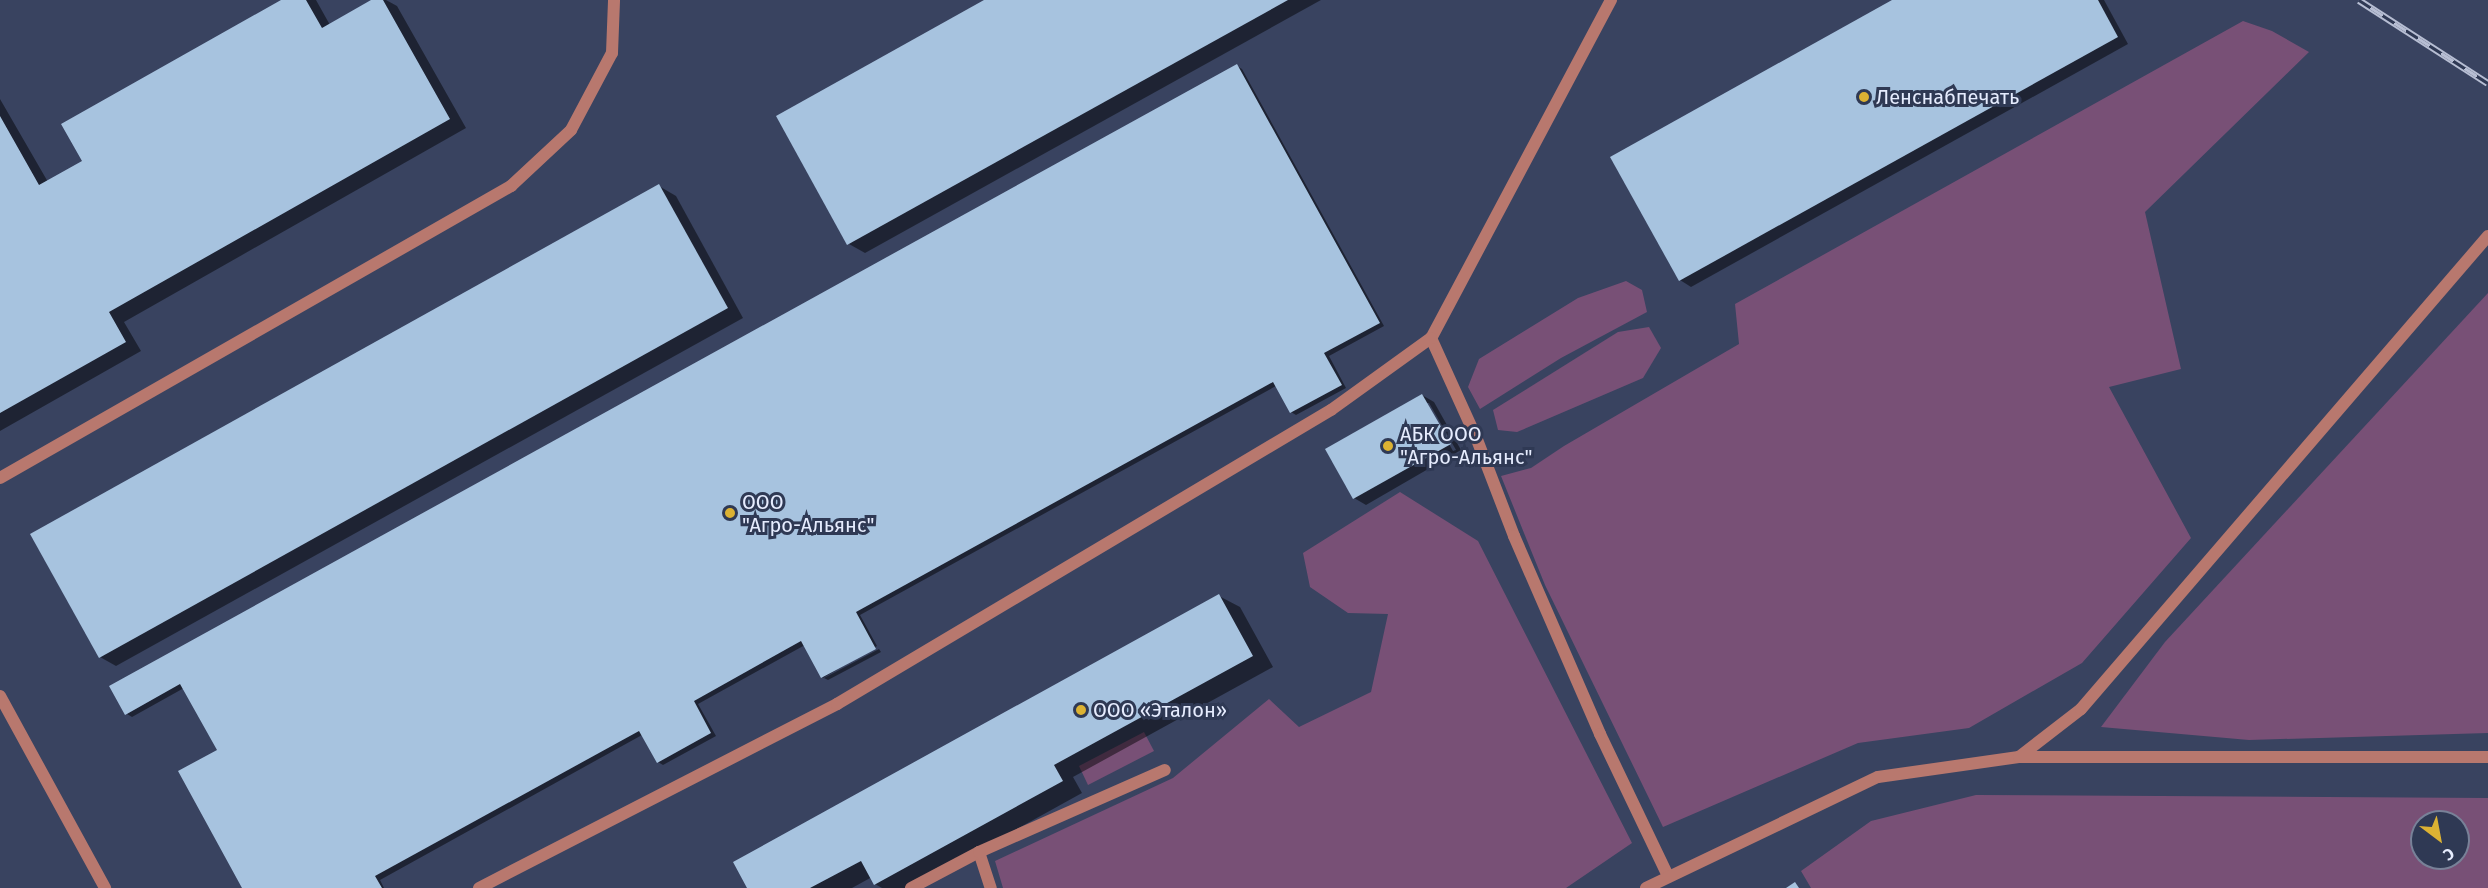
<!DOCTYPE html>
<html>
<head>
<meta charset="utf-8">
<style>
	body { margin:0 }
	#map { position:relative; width:2488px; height:888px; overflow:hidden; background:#394360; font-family:"Fira Sans",sans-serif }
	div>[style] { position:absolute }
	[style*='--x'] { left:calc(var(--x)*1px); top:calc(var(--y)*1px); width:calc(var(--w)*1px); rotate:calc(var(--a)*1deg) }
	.green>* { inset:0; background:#785076 }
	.shadow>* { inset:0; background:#0007 }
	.building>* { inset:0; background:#a7c3df }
	.lane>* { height:12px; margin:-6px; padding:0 6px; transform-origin:6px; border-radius:6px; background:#b8786e }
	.street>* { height:12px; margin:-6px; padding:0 6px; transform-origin:6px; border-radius:6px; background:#b8786e }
	.rail>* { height:7px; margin-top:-3.5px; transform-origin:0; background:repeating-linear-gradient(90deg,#2f3954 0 14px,#b7bed3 0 28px); box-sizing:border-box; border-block:2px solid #b7bed3 }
	.dots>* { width:16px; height:16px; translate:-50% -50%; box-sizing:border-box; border:3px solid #2f3954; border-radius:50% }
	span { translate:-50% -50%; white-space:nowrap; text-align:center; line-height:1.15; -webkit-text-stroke:6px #2f3954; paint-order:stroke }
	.poi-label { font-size:20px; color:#e6ecfe }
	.left { translate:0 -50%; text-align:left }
	.north { position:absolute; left:2410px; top:810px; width:60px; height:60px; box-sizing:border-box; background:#2f3954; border:2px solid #788198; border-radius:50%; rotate:148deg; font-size:16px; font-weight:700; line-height:24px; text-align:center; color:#e6ecfe }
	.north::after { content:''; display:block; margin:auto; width:21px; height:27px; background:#dcb233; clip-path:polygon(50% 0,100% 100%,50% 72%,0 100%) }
</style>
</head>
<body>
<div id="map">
	<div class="green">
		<div style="clip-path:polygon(2243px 21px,2272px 31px,2309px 52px,2145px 212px,2181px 369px,2109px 387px,2191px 538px,2082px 663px,1969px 728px,1858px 743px,1663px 827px,1545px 585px,1501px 476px,1531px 468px,1564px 446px,1739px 344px,1735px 304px)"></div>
		<div style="clip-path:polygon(1626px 281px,1642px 290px,1647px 312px,1561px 358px,1480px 409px,1468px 387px,1479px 359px,1578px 298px)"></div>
		<div style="clip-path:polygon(2488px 293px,2488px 733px,2249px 740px,2101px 727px,2165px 642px)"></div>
		<div style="clip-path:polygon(1649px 327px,1661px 348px,1643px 378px,1517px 432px,1498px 430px,1493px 410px,1618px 332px)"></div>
		<div style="clip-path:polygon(1400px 492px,1478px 541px,1632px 843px,1566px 888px,1003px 888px,995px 861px,1173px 778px,1269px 699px,1299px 727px,1371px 692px,1388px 614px,1348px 613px,1310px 587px,1303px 553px)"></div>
		<div style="clip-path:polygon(1144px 732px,1154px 751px,1088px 785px,1079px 766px)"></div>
		<div style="clip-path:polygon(evenodd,1976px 795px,2488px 798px,2488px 888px,1811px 888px,1801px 871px,1871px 821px,1976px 795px,2422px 822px,2458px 822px,2458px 858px,2422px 858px,2422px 822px)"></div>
	</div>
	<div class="shadow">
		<div style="clip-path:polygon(284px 0,316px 0,330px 25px,374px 0,386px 0,397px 6px,466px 128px,124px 322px,141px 351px,0 431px,0 99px,48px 182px,84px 162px)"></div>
		<div style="clip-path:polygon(987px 0,1321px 0,865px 253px,849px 244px)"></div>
		<div style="clip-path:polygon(1895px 0,2104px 0,2128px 44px,1691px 287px,1680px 280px)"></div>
		<div style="clip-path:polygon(1237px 66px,1242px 69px,1384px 326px,1329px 356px,1346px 388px,1296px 415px,1291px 412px,1276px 386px,860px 615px,877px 646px,823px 678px,805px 645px,698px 704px,716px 736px,663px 765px,658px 762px,642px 735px,380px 880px,384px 888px,244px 888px,219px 751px,184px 688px,132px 717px,127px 714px)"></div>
		<div style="clip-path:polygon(659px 186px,676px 196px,743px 318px,116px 666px,100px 657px)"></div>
		<div style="clip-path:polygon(evenodd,1422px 395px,1434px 402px,1461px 450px,1366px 505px,1354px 498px,1422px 395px,1426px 403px,1429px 403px,1456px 450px,1453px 451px,1426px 403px)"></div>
		<div style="clip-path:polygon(1219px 596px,1240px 607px,1273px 667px,1073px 777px,1082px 793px,910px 888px,882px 888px,875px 884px,872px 877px,852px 888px,749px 888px)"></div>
		<div style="clip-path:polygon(879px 649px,881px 652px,828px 680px,824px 678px)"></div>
	</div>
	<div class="building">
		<div style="clip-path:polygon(281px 0,306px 0,322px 28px,371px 0,383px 0,450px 119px,109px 312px,126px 342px,0 413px,0 116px,39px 185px,82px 161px,61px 124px)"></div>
		<div style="clip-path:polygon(984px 0,1288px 0,847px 245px,776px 116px)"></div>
		<div style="clip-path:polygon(1892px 0,2098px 0,2118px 37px,1679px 281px,1610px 157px)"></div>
		<div style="clip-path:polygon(1237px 64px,1380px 323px,1324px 353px,1342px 385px,1290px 413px,1273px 382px,856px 612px,876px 649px,821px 678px,801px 641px,694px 701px,711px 733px,657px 763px,639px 731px,375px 876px,382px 888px,242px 888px,178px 771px,217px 750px,180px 684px,125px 715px,109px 686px)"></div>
		<div style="clip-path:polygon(659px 184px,728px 308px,99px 658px,30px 534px)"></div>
		<div style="clip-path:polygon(1422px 394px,1451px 444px,1353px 499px,1325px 449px)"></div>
		<div style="clip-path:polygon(1219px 594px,1253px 656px,1054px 765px,1063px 781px,874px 885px,861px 861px,810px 888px,747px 888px,733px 862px)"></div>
		<div style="clip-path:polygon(1795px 882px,1799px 888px,1786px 888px)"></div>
	</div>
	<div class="lane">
		<div style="--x:1611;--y:0;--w:383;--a:118"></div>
		<div style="--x:1431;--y:338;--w:109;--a:65.6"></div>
		<div style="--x:1476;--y:437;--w:106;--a:69"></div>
		<div style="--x:1514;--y:536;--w:216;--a:66.5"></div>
		<div style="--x:1600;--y:734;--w:157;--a:64.4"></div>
		<div style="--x:0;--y:478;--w:589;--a:-29.74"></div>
		<div style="--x:511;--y:186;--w:82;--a:-43"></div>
		<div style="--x:571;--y:130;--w:87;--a:-62"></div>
		<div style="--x:612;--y:53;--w:53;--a:-87.8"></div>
		<div style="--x:2019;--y:757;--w:78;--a:-37.7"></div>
		<div style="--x:2081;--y:709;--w:624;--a:-49.29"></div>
		<div style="--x:979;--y:852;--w:38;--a:72"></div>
		<div style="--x:479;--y:888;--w:403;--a:-27.2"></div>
		<div style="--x:837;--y:704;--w:575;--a:-30.76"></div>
		<div style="--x:1331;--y:410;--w:123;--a:-35.8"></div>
		<div style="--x:911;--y:888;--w:77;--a:-27.9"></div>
		<div style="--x:979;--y:852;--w:203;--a:-23.8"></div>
	</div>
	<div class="street">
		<div style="--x:0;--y:696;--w:219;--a:61.3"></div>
		<div style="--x:1646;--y:888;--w:257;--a:-25.6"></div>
		<div style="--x:1878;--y:777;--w:142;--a:-8.1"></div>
		<div style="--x:2019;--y:757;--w:469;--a:0"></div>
	</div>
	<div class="rail">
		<div style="--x:2359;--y:0;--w:153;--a:32.8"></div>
	</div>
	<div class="dots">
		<div style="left:1864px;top:97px;background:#dcb233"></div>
		<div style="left:1388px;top:446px;background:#dcb233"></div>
		<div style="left:730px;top:513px;background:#dcb233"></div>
		<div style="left:1081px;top:710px;background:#dcb233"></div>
	</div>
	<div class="poi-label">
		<span class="left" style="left:1876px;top:97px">Ленснабпечать</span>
		<span class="left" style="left:1400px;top:446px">АБК ООО<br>"Агро-Альянс"</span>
		<span class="left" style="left:742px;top:514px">ООО<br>"Агро-Альянс"</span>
		<span class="left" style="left:1093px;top:710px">ООО «Эталон»</span>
	</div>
	<div class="north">С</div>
</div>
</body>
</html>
